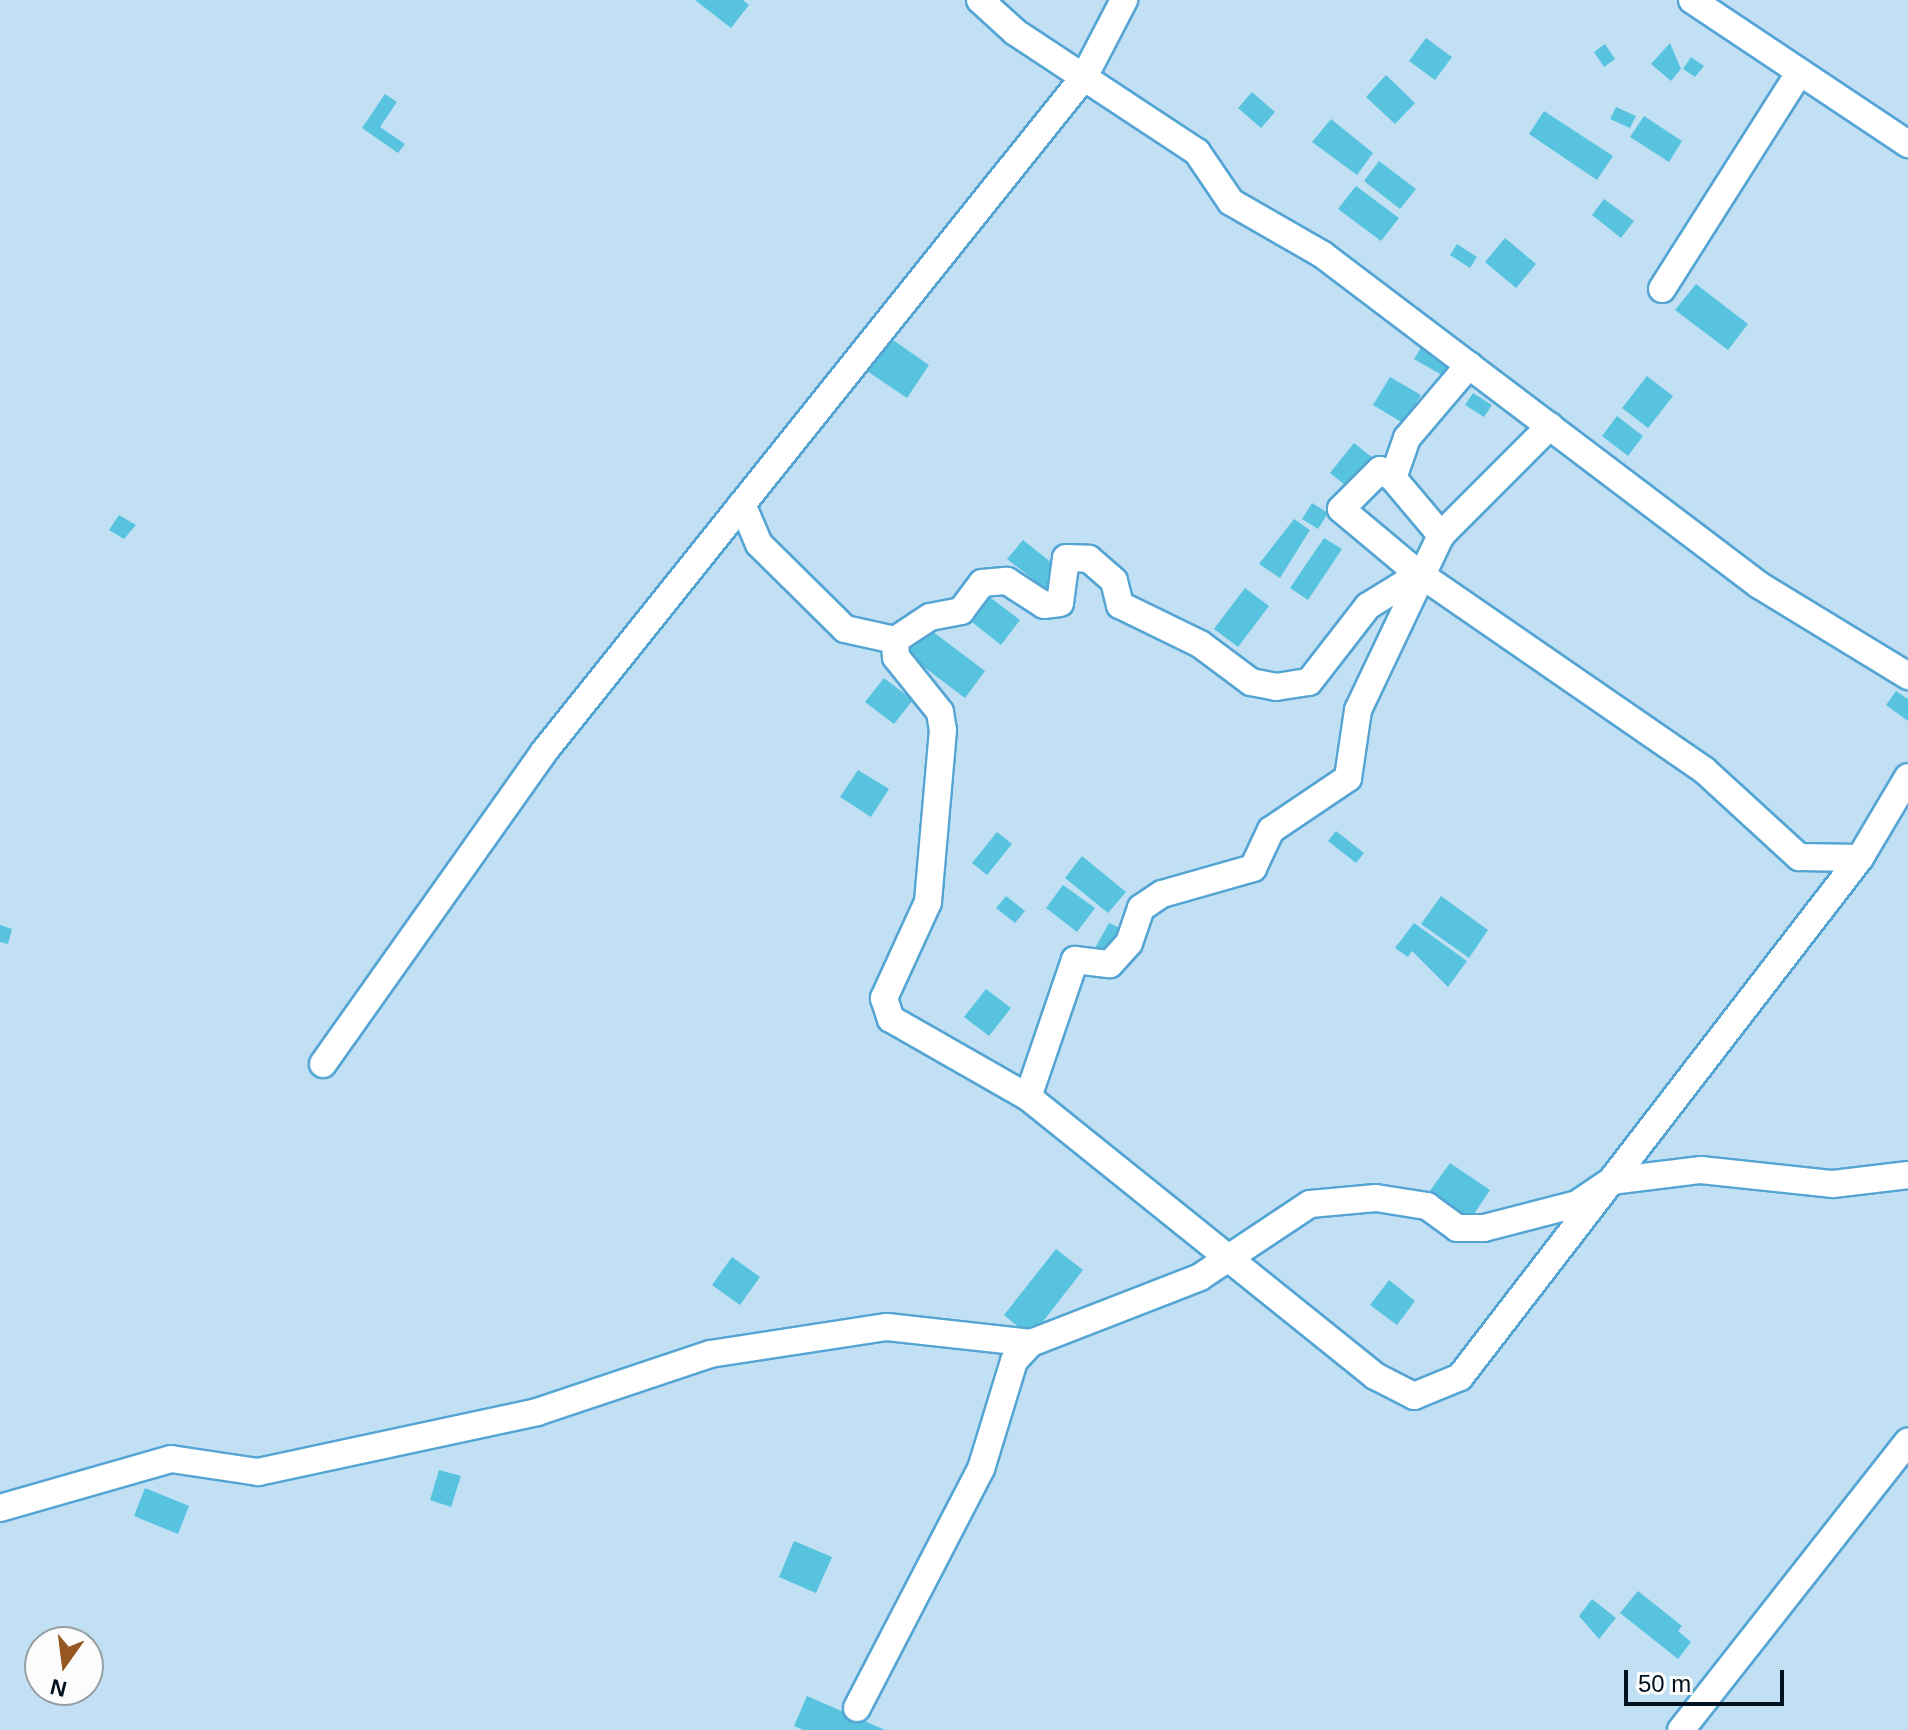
<!DOCTYPE html>
<html>
<head>
<meta charset="utf-8">
<style>
	body { margin:0 }
	#map { position:relative; width:1908px; height:1730px; overflow:hidden; background:#c2e0f4; font-family:Arial,sans-serif }
	div>[style] { position:absolute }
	[style*='--x'] { left:calc(var(--x)*1px); top:calc(var(--y)*1px); width:calc(var(--w)*1px); rotate:calc(var(--a)*1deg) }
	.building>* { inset:0; background:#57c3de }
	.roads { filter:drop-shadow(2px 0 #54a5d4) drop-shadow(-2px 0 #54a5d4) drop-shadow(0 2px #54a5d4) drop-shadow(0 -2px #54a5d4) }
	.minor>* { height:26px; margin:-13px; padding:0 13px; transform-origin:13px; border-radius:13px; background:#fff }
	span { translate:-50% -50%; white-space:nowrap; text-align:center; line-height:1.15; -webkit-text-stroke:8px #fcfcfc; paint-order:stroke }
	.north { position:absolute; left:24px; top:1626px; width:80px; height:80px; box-sizing:border-box; background:#fcfcfc; border:2px solid #979ea4; border-radius:50%; rotate:194deg; font-size:22px; font-weight:700; line-height:32px; text-align:center; color:#00111f }
	.north::after { content:''; display:block; margin:auto; width:28px; height:36px; background:#975720; clip-path:polygon(50% 0,100% 100%,50% 72%,0 100%) }
	.scale { position:absolute; left:1624px; top:1670px; width:160px; height:36px; box-sizing:border-box; border:4px solid #00111f; border-top:0; padding-left:10px; font-size:24px; line-height:28px; white-space:nowrap; color:#00111f; -webkit-text-stroke:6px #fcfcfc; paint-order:stroke }
</style>
</head>
<body>
<div id="map">
	<div class="building">
		<div style="clip-path:polygon(695px 0,743px 0,749px 5px,731px 28px)"></div>
		<div style="clip-path:polygon(1426px 38px,1452px 57px,1435px 80px,1409px 61px)"></div>
		<div style="clip-path:polygon(1670px 43px,1681px 69px,1671px 81px,1651px 64px)"></div>
		<div style="clip-path:polygon(1605px 44px,1615px 59px,1604px 67px,1594px 52px)"></div>
		<div style="clip-path:polygon(1691px 57px,1704px 66px,1695px 77px,1683px 69px)"></div>
		<div style="clip-path:polygon(1386px 75px,1415px 103px,1395px 124px,1366px 97px)"></div>
		<div style="clip-path:polygon(1252px 92px,1275px 112px,1261px 128px,1238px 108px)"></div>
		<div style="clip-path:polygon(385px 94px,397px 102px,380px 127px,405px 144px,398px 153px,362px 128px)"></div>
		<div style="clip-path:polygon(1616px 107px,1636px 116px,1630px 128px,1610px 119px)"></div>
		<div style="clip-path:polygon(1544px 111px,1613px 156px,1597px 180px,1529px 134px)"></div>
		<div style="clip-path:polygon(1644px 116px,1682px 141px,1669px 162px,1630px 137px)"></div>
		<div style="clip-path:polygon(1331px 119px,1373px 153px,1357px 175px,1312px 142px)"></div>
		<div style="clip-path:polygon(1379px 161px,1416px 189px,1400px 209px,1364px 181px)"></div>
		<div style="clip-path:polygon(1356px 186px,1399px 218px,1381px 241px,1338px 209px)"></div>
		<div style="clip-path:polygon(1604px 199px,1634px 221px,1621px 238px,1592px 215px)"></div>
		<div style="clip-path:polygon(1505px 238px,1536px 264px,1516px 288px,1485px 262px)"></div>
		<div style="clip-path:polygon(1457px 244px,1477px 257px,1470px 268px,1450px 255px)"></div>
		<div style="clip-path:polygon(1696px 284px,1748px 324px,1728px 350px,1675px 310px)"></div>
		<div style="clip-path:polygon(890px 338px,929px 365px,907px 398px,867px 371px)"></div>
		<div style="clip-path:polygon(1422px 346px,1455px 365px,1447px 378px,1414px 359px)"></div>
		<div style="clip-path:polygon(1647px 376px,1673px 396px,1648px 428px,1622px 408px)"></div>
		<div style="clip-path:polygon(1390px 377px,1421px 395px,1403px 423px,1373px 405px)"></div>
		<div style="clip-path:polygon(1473px 393px,1492px 405px,1484px 417px,1465px 405px)"></div>
		<div style="clip-path:polygon(1617px 416px,1643px 436px,1628px 456px,1602px 436px)"></div>
		<div style="clip-path:polygon(1354px 443px,1374px 459px,1353px 477px,1350px 489px,1330px 473px)"></div>
		<div style="clip-path:polygon(1312px 503px,1328px 513px,1318px 529px,1302px 519px)"></div>
		<div style="clip-path:polygon(119px 515px,136px 525px,124px 539px,109px 530px)"></div>
		<div style="clip-path:polygon(1294px 519px,1310px 530px,1280px 578px,1259px 564px)"></div>
		<div style="clip-path:polygon(1324px 538px,1342px 549px,1308px 600px,1290px 588px)"></div>
		<div style="clip-path:polygon(1023px 540px,1062px 571px,1047px 590px,1007px 559px)"></div>
		<div style="clip-path:polygon(1245px 588px,1269px 606px,1238px 647px,1214px 629px)"></div>
		<div style="clip-path:polygon(987px 595px,1020px 620px,1001px 645px,968px 619px)"></div>
		<div style="clip-path:polygon(924px 625px,985px 671px,965px 698px,904px 652px)"></div>
		<div style="clip-path:polygon(884px 678px,913px 700px,894px 724px,865px 702px)"></div>
		<div style="clip-path:polygon(1896px 691px,1908px 699px,1908px 721px,1886px 705px)"></div>
		<div style="clip-path:polygon(858px 770px,889px 789px,871px 817px,840px 797px)"></div>
		<div style="clip-path:polygon(1336px 831px,1364px 853px,1356px 863px,1328px 841px)"></div>
		<div style="clip-path:polygon(997px 832px,1012px 844px,987px 875px,972px 863px)"></div>
		<div style="clip-path:polygon(1082px 856px,1126px 892px,1108px 913px,1065px 878px)"></div>
		<div style="clip-path:polygon(1063px 885px,1095px 908px,1077px 932px,1046px 908px)"></div>
		<div style="clip-path:polygon(1006px 896px,1025px 911px,1015px 923px,996px 908px)"></div>
		<div style="clip-path:polygon(1441px 896px,1488px 930px,1469px 958px,1421px 924px)"></div>
		<div style="clip-path:polygon(1109px 923px,1122px 929px,1108px 956px,1095px 948px)"></div>
		<div style="clip-path:polygon(1414px 923px,1467px 961px,1448px 987px,1412px 951px,1408px 957px,1395px 948px)"></div>
		<div style="clip-path:polygon(0 925px,12px 929px,8px 944px,0 942px)"></div>
		<div style="clip-path:polygon(986px 989px,1011px 1008px,989px 1036px,964px 1017px)"></div>
		<div style="clip-path:polygon(1450px 1163px,1490px 1190px,1470px 1220px,1429px 1192px)"></div>
		<div style="clip-path:polygon(1056px 1249px,1083px 1270px,1031px 1337px,1004px 1315px)"></div>
		<div style="clip-path:polygon(732px 1257px,760px 1277px,740px 1305px,712px 1285px)"></div>
		<div style="clip-path:polygon(1389px 1280px,1415px 1301px,1397px 1325px,1370px 1305px)"></div>
		<div style="clip-path:polygon(439px 1470px,461px 1476px,451px 1507px,430px 1500px)"></div>
		<div style="clip-path:polygon(145px 1488px,189px 1506px,178px 1534px,134px 1516px)"></div>
		<div style="clip-path:polygon(794px 1541px,832px 1557px,816px 1593px,779px 1577px)"></div>
		<div style="clip-path:polygon(1638px 1591px,1682px 1626px,1678px 1631px,1691px 1642px,1678px 1659px,1620px 1613px)"></div>
		<div style="clip-path:polygon(1592px 1599px,1616px 1618px,1599px 1639px,1579px 1616px)"></div>
		<div style="clip-path:polygon(807px 1696px,885px 1730px,803px 1730px,794px 1726px)"></div>
	</div>
	<div class="roads">
		<div class="minor">
			<div style="--x:980;--y:0;--w:47;--a:42.4"></div>
			<div style="--x:1015;--y:32;--w:218;--a:33.4"></div>
			<div style="--x:1197;--y:152;--w:60;--a:55.8"></div>
			<div style="--x:1231;--y:202;--w:106;--a:29.9"></div>
			<div style="--x:1323;--y:255;--w:547;--a:37.12"></div>
			<div style="--x:1759;--y:585;--w:175;--a:31.4"></div>
			<div style="--x:1692;--y:0;--w:260;--a:33.7"></div>
			<div style="--x:1662;--y:289;--w:256;--a:-57.6"></div>
			<div style="--x:1469;--y:365;--w:96;--a:130.3"></div>
			<div style="--x:1407;--y:438;--w:42;--a:109.3"></div>
			<div style="--x:1393;--y:478;--w:15;--a:-148"></div>
			<div style="--x:1380;--y:470;--w:55;--a:135"></div>
			<div style="--x:1341;--y:509;--w:95;--a:39.9"></div>
			<div style="--x:1414;--y:570;--w:352;--a:34.6"></div>
			<div style="--x:1704;--y:770;--w:129;--a:42.5"></div>
			<div style="--x:1799;--y:857;--w:61;--a:0.9"></div>
			<div style="--x:1393;--y:478;--w:75;--a:49.9"></div>
			<div style="--x:742;--y:504;--w:43;--a:67"></div>
			<div style="--x:759;--y:544;--w:121;--a:44.7"></div>
			<div style="--x:845;--y:629;--w:51;--a:12.4"></div>
			<div style="--x:895;--y:640;--w:42;--a:-33.3"></div>
			<div style="--x:930;--y:617;--w:32;--a:-11"></div>
			<div style="--x:961;--y:611;--w:35;--a:-53"></div>
			<div style="--x:982;--y:583;--w:25;--a:-5"></div>
			<div style="--x:1007;--y:581;--w:44;--a:33"></div>
			<div style="--x:1044;--y:605;--w:16;--a:-7"></div>
			<div style="--x:1060;--y:603;--w:45;--a:-82.4"></div>
			<div style="--x:1066;--y:558;--w:23;--a:2"></div>
			<div style="--x:1089;--y:559;--w:33;--a:41"></div>
			<div style="--x:1114;--y:581;--w:25;--a:76"></div>
			<div style="--x:1120;--y:605;--w:89;--a:26"></div>
			<div style="--x:1200;--y:644;--w:64;--a:36.7"></div>
			<div style="--x:1251;--y:682;--w:25;--a:11"></div>
			<div style="--x:1276;--y:687;--w:33;--a:-9"></div>
			<div style="--x:1309;--y:682;--w:96;--a:-52.2"></div>
			<div style="--x:1368;--y:606;--w:61;--a:-31.6"></div>
			<div style="--x:895;--y:640;--w:17;--a:87"></div>
			<div style="--x:896;--y:657;--w:70;--a:51.3"></div>
			<div style="--x:940;--y:712;--w:18;--a:81"></div>
			<div style="--x:943;--y:730;--w:173;--a:95"></div>
			<div style="--x:928;--y:902;--w:106;--a:114.6"></div>
			<div style="--x:884;--y:998;--w:22;--a:72"></div>
			<div style="--x:891;--y:1019;--w:158;--a:29.7"></div>
			<div style="--x:1028;--y:1097;--w:445;--a:38.8"></div>
			<div style="--x:1375;--y:1376;--w:44;--a:27.1"></div>
			<div style="--x:1414;--y:1396;--w:50;--a:-22.4"></div>
			<div style="--x:1460;--y:1377;--w:655;--a:-52.38"></div>
			<div style="--x:1860;--y:858;--w:94;--a:-59.3"></div>
			<div style="--x:323;--y:1064;--w:381;--a:-54.7"></div>
			<div style="--x:543;--y:753;--w:866;--a:-51.33"></div>
			<div style="--x:1084;--y:77;--w:87;--a:-62.5"></div>
			<div style="--x:1028;--y:1097;--w:145;--a:-71.1"></div>
			<div style="--x:1075;--y:960;--w:35;--a:7"></div>
			<div style="--x:1110;--y:964;--w:28;--a:-48"></div>
			<div style="--x:1129;--y:943;--w:37;--a:-71"></div>
			<div style="--x:1141;--y:908;--w:25;--a:-34"></div>
			<div style="--x:1162;--y:894;--w:95;--a:-15.9"></div>
			<div style="--x:1253;--y:868;--w:42;--a:-64.7"></div>
			<div style="--x:1271;--y:830;--w:93;--a:-34"></div>
			<div style="--x:1348;--y:778;--w:69;--a:-81.6"></div>
			<div style="--x:1358;--y:710;--w:194;--a:-64.6"></div>
			<div style="--x:1441;--y:535;--w:154;--a:-45"></div>
			<div style="--x:0;--y:1508;--w:178;--a:-16"></div>
			<div style="--x:171;--y:1459;--w:88;--a:8.5"></div>
			<div style="--x:258;--y:1472;--w:285;--a:-12.1"></div>
			<div style="--x:537;--y:1412;--w:182;--a:-18.5"></div>
			<div style="--x:710;--y:1354;--w:179;--a:-8.7"></div>
			<div style="--x:887;--y:1327;--w:145;--a:6.3"></div>
			<div style="--x:1031;--y:1343;--w:181;--a:-21.3"></div>
			<div style="--x:1200;--y:1277;--w:132;--a:-33.6"></div>
			<div style="--x:1310;--y:1204;--w:66;--a:-5.2"></div>
			<div style="--x:1376;--y:1198;--w:52;--a:8.9"></div>
			<div style="--x:1427;--y:1206;--w:37;--a:36"></div>
			<div style="--x:1457;--y:1228;--w:27;--a:0"></div>
			<div style="--x:1484;--y:1228;--w:96;--a:-14.5"></div>
			<div style="--x:1577;--y:1204;--w:41;--a:-34.1"></div>
			<div style="--x:1611;--y:1181;--w:91;--a:-7"></div>
			<div style="--x:1701;--y:1170;--w:133;--a:6.1"></div>
			<div style="--x:1833;--y:1184;--w:76;--a:-6.8"></div>
			<div style="--x:857;--y:1708;--w:269;--a:-62.6"></div>
			<div style="--x:981;--y:1469;--w:113;--a:-73"></div>
			<div style="--x:1014;--y:1361;--w:25;--a:-47"></div>
			<div style="--x:1681;--y:1730;--w:367;--a:-51.8"></div>
		</div>
	</div>
	<div class="north">N</div>
	<div class="scale">50 m</div>
</div>
</body>
</html>
